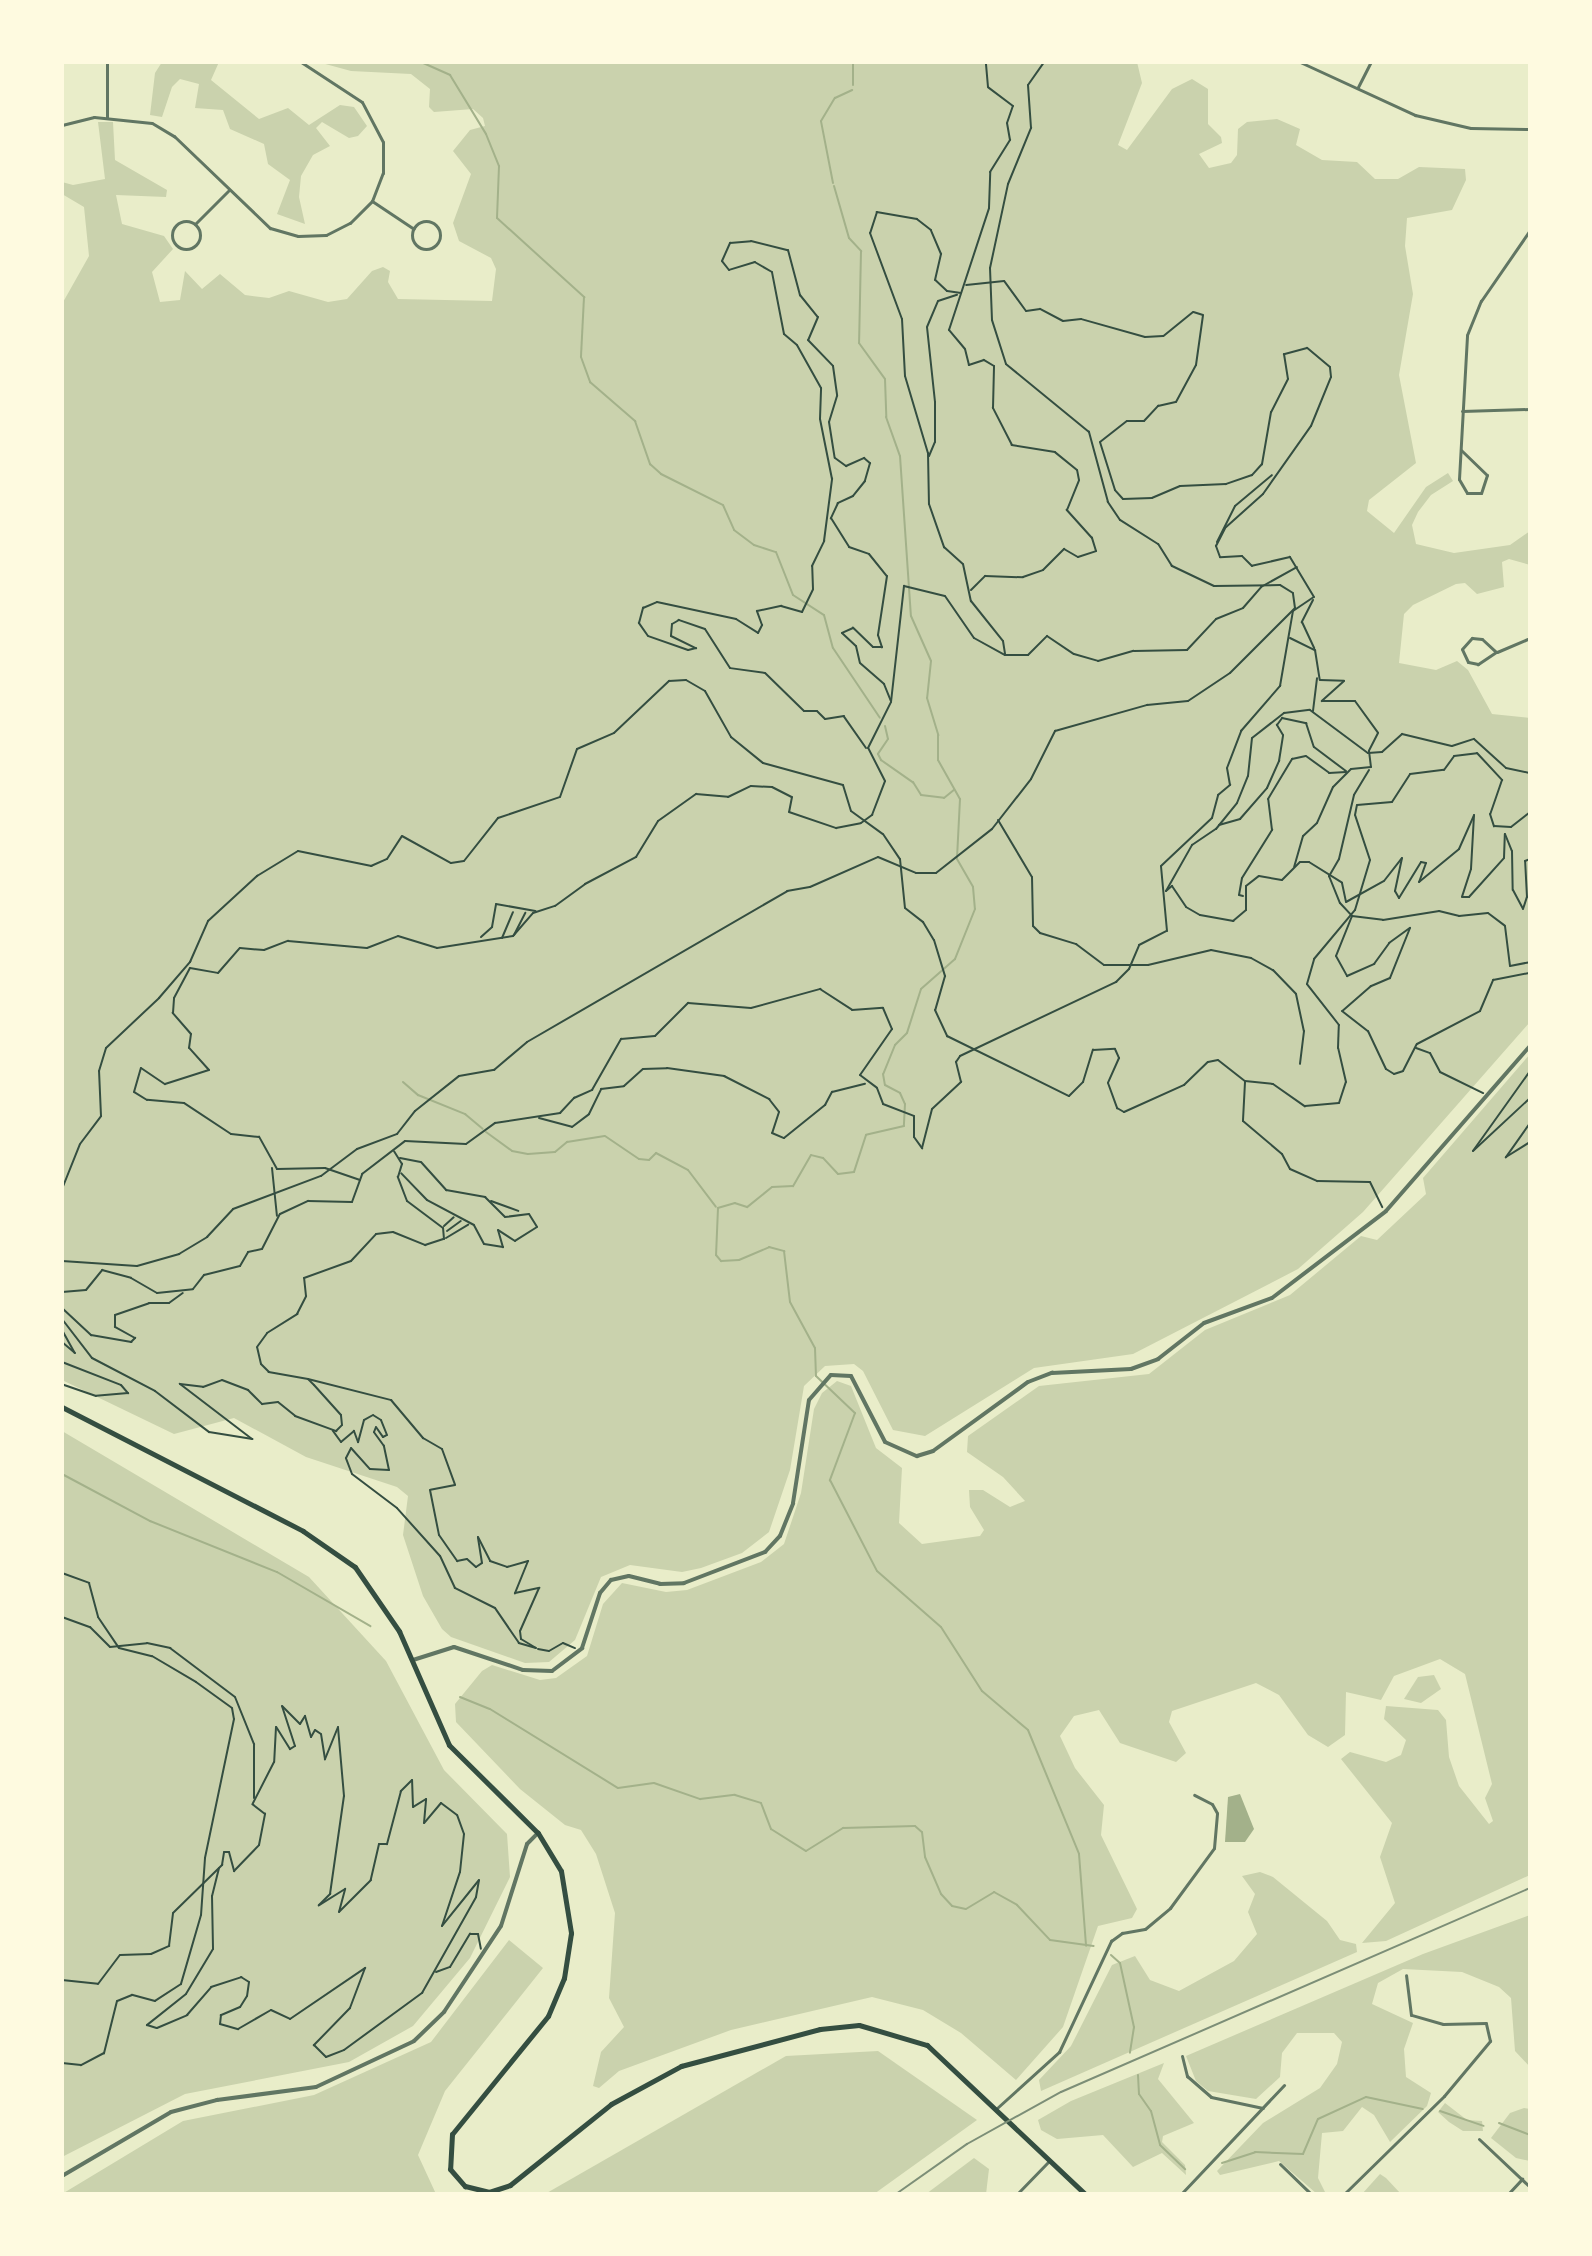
<!DOCTYPE html>
<html>
<head>
<meta charset="utf-8">
<style>
	body { margin:0 }
	#map { position:relative; width:1592px; height:2256px; overflow:hidden; background:#e9edc9; font-family:"PT Sans Narrow",sans-serif }
	div>[style] { position:absolute }
	[style*='--x'] { left:calc(var(--x)*1px); top:calc(var(--y)*1px); width:calc(var(--w)*1px); rotate:calc(var(--a)*1deg) }
	.green>* { inset:0; background:#cad2ad }
	.water>* { inset:0; background:#a3b18a }
	.stream>* { height:2px; margin:-1px; padding:0 1px; transform-origin:1px; border-radius:1px; background:#a3b18a }
	.path>* { height:2px; margin:-1px; padding:0 1px; transform-origin:1px; border-radius:1px; background:#344e41 }
	.minor>* { height:3px; margin:-1.5px; padding:0 1.5px; transform-origin:1.5px; border-radius:1.5px; background:#617663 }
	.minor>.ring { margin:-1.5px; padding:0; box-sizing:content-box; background:none; border:3px solid #617663; border-radius:50% }
	.tertiary>* { height:4px; margin:-2px; padding:0 2px; transform-origin:2px; border-radius:2px; background:#617663 }
	.secondary>* { height:5px; margin:-2.5px; padding:0 2.5px; transform-origin:2.5px; border-radius:2.5px; background:#344e41 }
	.rail>* { height:2px; margin:-1px; padding:0 1px; transform-origin:1px; border-radius:1px; background:#7c8e77 }
	span { translate:-50% -50%; white-space:nowrap; text-align:center; line-height:1.15; -webkit-text-stroke:6px #fefae0; paint-order:stroke }
	.frame { position:absolute; inset:0; border:64px solid #fefae0; pointer-events:none }
</style>
</head>
<body>
<div id="map">
	<div class="green">
		<div style="clip-path:polygon(162px 62px,219px 62px,211px 80px,259px 119px,288px 108px,309px 125px,340px 105px,354px 107px,367px 126px,358px 136px,349px 138px,322px 122px,316px 128px,330px 146px,313px 155px,301px 176px,299px 197px,305px 224px,277px 214px,290px 180px,268px 164px,264px 144px,230px 129px,223px 110px,195px 108px,199px 84px,180px 79px,172px 87px,162px 117px,150px 115px,155px 73px)"></div>
		<div style="clip-path:polygon(318px 62px,1137px 62px,1142px 83px,1118px 145px,1127px 150px,1172px 89px,1192px 79px,1208px 89px,1208px 124px,1221px 137px,1222px 143px,1199px 154px,1209px 168px,1231px 163px,1237px 155px,1238px 129px,1247px 122px,1277px 119px,1300px 129px,1296px 145px,1322px 160px,1357px 162px,1375px 179px,1398px 179px,1419px 167px,1465px 169px,1466px 180px,1452px 210px,1407px 218px,1405px 246px,1413px 294px,1399px 375px,1416px 463px,1369px 500px,1367px 511px,1394px 533px,1426px 487px,1448px 473px,1453px 481px,1431px 495px,1418px 512px,1412px 525px,1416px 544px,1454px 553px,1510px 545px,1530px 531px,1530px 565px,1509px 559px,1502px 562px,1504px 587px,1477px 594px,1465px 583px,1456px 584px,1413px 605px,1404px 614px,1399px 663px,1436px 670px,1457px 661px,1468px 670px,1492px 714px,1530px 718px,1530px 1022px,1363px 1212px,1298px 1269px,1133px 1354px,1034px 1368px,925px 1436px,893px 1430px,863px 1371px,854px 1364px,825px 1366px,804px 1386px,790px 1470px,769px 1532px,742px 1553px,701px 1568px,682px 1572px,630px 1565px,601px 1577px,575px 1640px,549px 1662px,525px 1663px,451px 1637px,442px 1629px,423px 1596px,403px 1535px,408px 1496px,397px 1487px,306px 1457px,234px 1418px,174px 1434px,62px 1380px,62px 304px,89px 256px,84px 207px,62px 194px,62px 182px,73px 185px,105px 179px,98px 122px,113px 122px,115px 160px,167px 190px,166px 197px,116px 195px,122px 224px,164px 236px,173px 249px,152px 272px,160px 302px,180px 300px,185px 271px,202px 289px,220px 274px,245px 295px,269px 298px,289px 291px,328px 302px,347px 299px,372px 271px,383px 267px,390px 271px,388px 282px,398px 299px,492px 301px,496px 269px,491px 258px,459px 241px,453px 223px,471px 174px,453px 151px,470px 130px,485px 126px,483px 118px,473px 109px,434px 112px,429px 107px,430px 89px,411px 74px,351px 71px)"></div>
		<div style="clip-path:polygon(1530px 1054px,1530px 1875px,1386px 1941px,1362px 1943px,1395px 1903px,1380px 1857px,1392px 1823px,1341px 1759px,1350px 1752px,1386px 1762px,1401px 1755px,1406px 1740px,1384px 1719px,1386px 1706px,1438px 1710px,1446px 1720px,1449px 1757px,1459px 1786px,1489px 1824px,1493px 1821px,1485px 1798px,1492px 1784px,1465px 1674px,1440px 1659px,1394px 1676px,1381px 1700px,1346px 1692px,1345px 1735px,1328px 1747px,1308px 1735px,1279px 1695px,1256px 1683px,1172px 1711px,1169px 1722px,1186px 1753px,1176px 1762px,1120px 1743px,1099px 1710px,1074px 1716px,1060px 1736px,1075px 1768px,1104px 1805px,1101px 1835px,1137px 1909px,1132px 1918px,1098px 1926px,1063px 2027px,1016px 2080px,961px 2033px,923px 2010px,872px 1997px,731px 2030px,619px 2071px,599px 2088px,593px 2086px,601px 2052px,624px 2027px,609px 1998px,615px 1913px,596px 1854px,581px 1830px,565px 1825px,520px 1789px,456px 1722px,455px 1704px,482px 1671px,492px 1665px,540px 1680px,556px 1678px,587px 1656px,603px 1604px,622px 1583px,666px 1592px,687px 1590px,761px 1562px,784px 1544px,801px 1493px,814px 1409px,822px 1393px,837px 1381px,851px 1386px,876px 1448px,902px 1468px,899px 1523px,922px 1544px,980px 1536px,984px 1530px,970px 1507px,969px 1490px,983px 1490px,1010px 1507px,1025px 1501px,1003px 1477px,967px 1452px,968px 1436px,1039px 1386px,1149px 1374px,1205px 1330px,1290px 1295px,1361px 1236px,1377px 1240px,1426px 1194px,1423px 1178px)"></div>
		<div style="clip-path:polygon(62px 1431px,309px 1577px,386px 1661px,444px 1770px,507px 1834px,510px 1877px,470px 1958px,413px 2026px,349px 2062px,185px 2094px,62px 2157px)"></div>
		<div style="clip-path:polygon(1434px 1675px,1441px 1689px,1421px 1703px,1404px 1699px,1418px 1677px)"></div>
		<div style="clip-path:polygon(1260px 1872px,1273px 1877px,1327px 1921px,1340px 1940px,1356px 1944px,1357px 1952px,1041px 2091px,1039px 2080px,1071px 2046px,1112px 1965px,1135px 1956px,1150px 1980px,1179px 1991px,1234px 1961px,1257px 1934px,1248px 1912px,1255px 1894px,1242px 1876px)"></div>
		<div style="clip-path:polygon(1530px 1915px,1530px 2067px,1515px 2051px,1511px 1998px,1499px 1987px,1462px 1972px,1403px 1969px,1378px 1983px,1372px 2004px,1413px 2023px,1404px 2049px,1406px 2077px,1431px 2093px,1427px 2106px,1390px 2142px,1374px 2115px,1362px 2107px,1343px 2131px,1322px 2133px,1318px 2178px,1326px 2194px,1317px 2194px,1279px 2161px,1220px 2175px,1217px 2171px,1263px 2123px,1320px 2088px,1337px 2064px,1342px 2042px,1334px 2033px,1297px 2033px,1282px 2053px,1280px 2077px,1256px 2099px,1208px 2091px,1196px 2081px,1186px 2056px,1423px 1954px)"></div>
		<div style="clip-path:polygon(509px 1940px,543px 1968px,445px 2091px,418px 2155px,436px 2194px,62px 2194px,183px 2121px,314px 2095px,431px 2042px)"></div>
		<div style="clip-path:polygon(878px 2051px,977px 2120px,874px 2194px,545px 2194px,786px 2056px)"></div>
		<div style="clip-path:polygon(1164px 2063px,1158px 2079px,1194px 2123px,1163px 2136px,1162px 2142px,1185px 2165px,1186px 2175px,1162px 2153px,1133px 2167px,1103px 2135px,1057px 2139px,1041px 2130px,1038px 2120px,1071px 2101px)"></div>
		<div style="clip-path:polygon(1445px 2103px,1467px 2120px,1482px 2121px,1483px 2131px,1463px 2131px,1449px 2122px,1438px 2112px)"></div>
		<div style="clip-path:polygon(1524px 2108px,1530px 2109px,1530px 2161px,1516px 2158px,1491px 2138px,1510px 2113px)"></div>
		<div style="clip-path:polygon(974px 2158px,989px 2169px,986px 2194px,926px 2194px)"></div>
		<div style="clip-path:polygon(1380px 2174px,1386px 2178px,1401px 2194px,1362px 2194px)"></div>
	</div>
	<div class="water">
		<div style="clip-path:polygon(1240px 1794px,1254px 1829px,1245px 1842px,1225px 1842px,1228px 1797px)"></div>
	</div>
	<div class="stream">
		<div style="--x:396;--y:62;--w:5;--a:0"></div>
		<div style="--x:421;--y:62;--w:32;--a:24"></div>
		<div style="--x:450;--y:75;--w:69;--a:58.6"></div>
		<div style="--x:486;--y:134;--w:35;--a:68"></div>
		<div style="--x:499;--y:166;--w:52;--a:92.2"></div>
		<div style="--x:497;--y:218;--w:118;--a:42.2"></div>
		<div style="--x:584;--y:297;--w:60;--a:92.9"></div>
		<div style="--x:581;--y:357;--w:27;--a:70"></div>
		<div style="--x:590;--y:382;--w:60;--a:40.9"></div>
		<div style="--x:635;--y:421;--w:46;--a:70.8"></div>
		<div style="--x:650;--y:464;--w:15;--a:42"></div>
		<div style="--x:661;--y:474;--w:69;--a:26.6"></div>
		<div style="--x:723;--y:505;--w:27;--a:66"></div>
		<div style="--x:734;--y:530;--w:25;--a:37"></div>
		<div style="--x:754;--y:545;--w:23;--a:18"></div>
		<div style="--x:776;--y:552;--w:46;--a:68.4"></div>
		<div style="--x:793;--y:595;--w:37;--a:33"></div>
		<div style="--x:824;--y:615;--w:34;--a:75"></div>
		<div style="--x:833;--y:648;--w:84;--a:56.1"></div>
		<div style="--x:853;--y:85;--w:23;--a:-90"></div>
		<div style="--x:833;--y:183;--w:63;--a:-101"></div>
		<div style="--x:821;--y:121;--w:27;--a:-59"></div>
		<div style="--x:835;--y:98;--w:19;--a:-25"></div>
		<div style="--x:834;--y:186;--w:54;--a:73.9"></div>
		<div style="--x:849;--y:238;--w:18;--a:47"></div>
		<div style="--x:861;--y:251;--w:92;--a:91.2"></div>
		<div style="--x:859;--y:343;--w:44;--a:54.2"></div>
		<div style="--x:885;--y:379;--w:38;--a:88"></div>
		<div style="--x:886;--y:417;--w:41;--a:70.3"></div>
		<div style="--x:900;--y:456;--w:160;--a:86.1"></div>
		<div style="--x:911;--y:616;--w:49;--a:66"></div>
		<div style="--x:931;--y:661;--w:37;--a:96"></div>
		<div style="--x:927;--y:698;--w:39;--a:73"></div>
		<div style="--x:938;--y:735;--w:25;--a:90"></div>
		<div style="--x:938;--y:760;--w:45;--a:60.6"></div>
		<div style="--x:960;--y:799;--w:60;--a:92.9"></div>
		<div style="--x:957;--y:859;--w:32;--a:60"></div>
		<div style="--x:973;--y:887;--w:22;--a:85"></div>
		<div style="--x:975;--y:909;--w:54;--a:111.8"></div>
		<div style="--x:955;--y:959;--w:45;--a:138.6"></div>
		<div style="--x:921;--y:989;--w:46;--a:107.7"></div>
		<div style="--x:907;--y:1033;--w:17;--a:135"></div>
		<div style="--x:895;--y:1045;--w:31;--a:112"></div>
		<div style="--x:883;--y:1074;--w:11;--a:80"></div>
		<div style="--x:885;--y:1085;--w:17;--a:28"></div>
		<div style="--x:900;--y:1093;--w:12;--a:66"></div>
		<div style="--x:905;--y:1104;--w:22;--a:93"></div>
		<div style="--x:904;--y:1126;--w:39;--a:167"></div>
		<div style="--x:866;--y:1135;--w:39;--a:108"></div>
		<div style="--x:854;--y:1172;--w:16;--a:173"></div>
		<div style="--x:838;--y:1174;--w:22;--a:-133"></div>
		<div style="--x:823;--y:1158;--w:12;--a:-166"></div>
		<div style="--x:811;--y:1155;--w:36;--a:120"></div>
		<div style="--x:793;--y:1186;--w:21;--a:177"></div>
		<div style="--x:772;--y:1187;--w:32;--a:141"></div>
		<div style="--x:747;--y:1207;--w:13;--a:-162"></div>
		<div style="--x:735;--y:1203;--w:18;--a:164"></div>
		<div style="--x:718;--y:1208;--w:47;--a:92.4"></div>
		<div style="--x:716;--y:1255;--w:8;--a:50"></div>
		<div style="--x:721;--y:1261;--w:18;--a:-3"></div>
		<div style="--x:739;--y:1260;--w:33;--a:-23"></div>
		<div style="--x:769;--y:1247;--w:16;--a:15"></div>
		<div style="--x:784;--y:1251;--w:51;--a:83.3"></div>
		<div style="--x:790;--y:1302;--w:52;--a:61.5"></div>
		<div style="--x:815;--y:1348;--w:28;--a:88"></div>
		<div style="--x:816;--y:1376;--w:54;--a:43.5"></div>
		<div style="--x:855;--y:1413;--w:72;--a:110.5"></div>
		<div style="--x:830;--y:1480;--w:102;--a:62.7"></div>
		<div style="--x:877;--y:1571;--w:85;--a:41.2"></div>
		<div style="--x:941;--y:1627;--w:76;--a:57.4"></div>
		<div style="--x:982;--y:1691;--w:60;--a:40.3"></div>
		<div style="--x:1028;--y:1730;--w:134;--a:67.6"></div>
		<div style="--x:1079;--y:1854;--w:92;--a:85.6"></div>
		<div style="--x:885;--y:726;--w:13;--a:77"></div>
		<div style="--x:888;--y:739;--w:18;--a:124"></div>
		<div style="--x:878;--y:754;--w:7;--a:63"></div>
		<div style="--x:881;--y:760;--w:39;--a:35"></div>
		<div style="--x:913;--y:782;--w:15;--a:58"></div>
		<div style="--x:921;--y:795;--w:23;--a:7"></div>
		<div style="--x:944;--y:798;--w:13;--a:-39"></div>
		<div style="--x:403;--y:1082;--w:20;--a:41"></div>
		<div style="--x:418;--y:1095;--w:51;--a:22"></div>
		<div style="--x:465;--y:1114;--w:23;--a:40"></div>
		<div style="--x:486;--y:1132;--w:32;--a:36"></div>
		<div style="--x:512;--y:1151;--w:16;--a:11"></div>
		<div style="--x:528;--y:1154;--w:27;--a:-4"></div>
		<div style="--x:555;--y:1152;--w:16;--a:-40"></div>
		<div style="--x:567;--y:1142;--w:38;--a:-9"></div>
		<div style="--x:605;--y:1136;--w:41;--a:34.1"></div>
		<div style="--x:639;--y:1159;--w:10;--a:6"></div>
		<div style="--x:649;--y:1160;--w:10;--a:-45"></div>
		<div style="--x:656;--y:1153;--w:36;--a:28"></div>
		<div style="--x:688;--y:1170;--w:46;--a:52.9"></div>
		<div style="--x:62;--y:1474;--w:100;--a:28.1"></div>
		<div style="--x:150;--y:1521;--w:137;--a:21.9"></div>
		<div style="--x:277;--y:1572;--w:108;--a:30.1"></div>
		<div style="--x:460;--y:1697;--w:32;--a:22"></div>
		<div style="--x:490;--y:1709;--w:150;--a:31.7"></div>
		<div style="--x:618;--y:1788;--w:36;--a:-8"></div>
		<div style="--x:654;--y:1783;--w:49;--a:19.2"></div>
		<div style="--x:700;--y:1799;--w:35;--a:-7"></div>
		<div style="--x:735;--y:1795;--w:27;--a:17"></div>
		<div style="--x:761;--y:1803;--w:28;--a:69"></div>
		<div style="--x:771;--y:1829;--w:41;--a:32.2"></div>
		<div style="--x:806;--y:1851;--w:44;--a:-31.9"></div>
		<div style="--x:843;--y:1828;--w:72;--a:-1.6"></div>
		<div style="--x:915;--y:1826;--w:9;--a:41"></div>
		<div style="--x:922;--y:1832;--w:25;--a:83"></div>
		<div style="--x:925;--y:1857;--w:40;--a:66.6"></div>
		<div style="--x:941;--y:1894;--w:16;--a:47"></div>
		<div style="--x:952;--y:1906;--w:14;--a:12"></div>
		<div style="--x:966;--y:1909;--w:33;--a:-31"></div>
		<div style="--x:994;--y:1892;--w:26;--a:29"></div>
		<div style="--x:1017;--y:1905;--w:48;--a:46.7"></div>
		<div style="--x:1050;--y:1940;--w:44;--a:7.8"></div>
		<div style="--x:1111;--y:1955;--w:12;--a:42"></div>
		<div style="--x:1120;--y:1963;--w:66;--a:77.7"></div>
		<div style="--x:1134;--y:2027;--w:26;--a:99"></div>
		<div style="--x:1138;--y:2075;--w:19;--a:87"></div>
		<div style="--x:1139;--y:2094;--w:21;--a:55"></div>
		<div style="--x:1151;--y:2111;--w:35;--a:75"></div>
		<div style="--x:1160;--y:2145;--w:35;--a:44"></div>
		<div style="--x:1440;--y:2111;--w:46;--a:18.8"></div>
		<div style="--x:1499;--y:2123;--w:33;--a:21"></div>
		<div style="--x:1222;--y:2163;--w:35;--a:-18"></div>
		<div style="--x:1255;--y:2152;--w:48;--a:2.4"></div>
		<div style="--x:1303;--y:2154;--w:38;--a:-67"></div>
		<div style="--x:1318;--y:2119;--w:53;--a:-24.6"></div>
		<div style="--x:1366;--y:2097;--w:58;--a:11.9"></div>
	</div>
	<div class="path">
		<div style="--x:961;--y:293;--w:14;--a:-172"></div>
		<div style="--x:947;--y:291;--w:16;--a:-137"></div>
		<div style="--x:935;--y:280;--w:27;--a:-77"></div>
		<div style="--x:941;--y:254;--w:26;--a:-113"></div>
		<div style="--x:931;--y:230;--w:18;--a:-142"></div>
		<div style="--x:917;--y:219;--w:41;--a:-170.1"></div>
		<div style="--x:877;--y:212;--w:22;--a:108"></div>
		<div style="--x:870;--y:233;--w:92;--a:69.6"></div>
		<div style="--x:902;--y:319;--w:57;--a:87"></div>
		<div style="--x:905;--y:376;--w:80;--a:73.4"></div>
		<div style="--x:928;--y:453;--w:51;--a:88.9"></div>
		<div style="--x:929;--y:504;--w:46;--a:70.8"></div>
		<div style="--x:944;--y:547;--w:25;--a:42"></div>
		<div style="--x:963;--y:564;--w:38;--a:78"></div>
		<div style="--x:971;--y:601;--w:51;--a:51.3"></div>
		<div style="--x:1003;--y:641;--w:13;--a:81"></div>
		<div style="--x:929;--y:456;--w:15;--a:-67"></div>
		<div style="--x:935;--y:442;--w:40;--a:-90"></div>
		<div style="--x:935;--y:402;--w:75;--a:-96.1"></div>
		<div style="--x:927;--y:327;--w:28;--a:-67"></div>
		<div style="--x:938;--y:301;--w:20;--a:-18"></div>
		<div style="--x:1217;--y:542;--w:40;--a:-63.4"></div>
		<div style="--x:1235;--y:506;--w:48;--a:-40"></div>
		<div style="--x:971;--y:590;--w:20;--a:-45"></div>
		<div style="--x:985;--y:576;--w:38;--a:2"></div>
		<div style="--x:1023;--y:577;--w:21;--a:-19"></div>
		<div style="--x:1043;--y:570;--w:30;--a:-45"></div>
		<div style="--x:1064;--y:549;--w:16;--a:30"></div>
		<div style="--x:1078;--y:557;--w:19;--a:-18"></div>
		<div style="--x:1096;--y:551;--w:14;--a:-107"></div>
		<div style="--x:1092;--y:538;--w:38;--a:-132"></div>
		<div style="--x:1067;--y:510;--w:32;--a:-68"></div>
		<div style="--x:1079;--y:480;--w:10;--a:-101"></div>
		<div style="--x:1077;--y:470;--w:28;--a:-141"></div>
		<div style="--x:1055;--y:452;--w:44;--a:-170.8"></div>
		<div style="--x:1012;--y:445;--w:42;--a:-117.2"></div>
		<div style="--x:993;--y:408;--w:42;--a:-88.6"></div>
		<div style="--x:994;--y:366;--w:12;--a:-149"></div>
		<div style="--x:984;--y:360;--w:16;--a:162"></div>
		<div style="--x:969;--y:365;--w:16;--a:-104"></div>
		<div style="--x:965;--y:349;--w:25;--a:-130"></div>
		<div style="--x:949;--y:330;--w:128;--a:-71.8"></div>
		<div style="--x:989;--y:208;--w:36;--a:-88"></div>
		<div style="--x:990;--y:172;--w:38;--a:-58"></div>
		<div style="--x:1010;--y:140;--w:17;--a:-100"></div>
		<div style="--x:1007;--y:123;--w:18;--a:-71"></div>
		<div style="--x:1013;--y:106;--w:31;--a:-143"></div>
		<div style="--x:988;--y:87;--w:25;--a:-95"></div>
		<div style="--x:1313;--y:600;--w:25;--a:117"></div>
		<div style="--x:1302;--y:622;--w:29;--a:65"></div>
		<div style="--x:1290;--y:638;--w:28;--a:26"></div>
		<div style="--x:1315;--y:650;--w:30;--a:81"></div>
		<div style="--x:1320;--y:680;--w:24;--a:2"></div>
		<div style="--x:1344;--y:681;--w:30;--a:138"></div>
		<div style="--x:1322;--y:701;--w:33;--a:0"></div>
		<div style="--x:1355;--y:701;--w:39;--a:54"></div>
		<div style="--x:1378;--y:733;--w:20;--a:117"></div>
		<div style="--x:1369;--y:751;--w:16;--a:83"></div>
		<div style="--x:1371;--y:767;--w:20;--a:174"></div>
		<div style="--x:1351;--y:769;--w:25;--a:135"></div>
		<div style="--x:1333;--y:787;--w:39;--a:114"></div>
		<div style="--x:1317;--y:823;--w:19;--a:137"></div>
		<div style="--x:1303;--y:836;--w:32;--a:106"></div>
		<div style="--x:1313;--y:711;--w:33;--a:-83"></div>
		<div style="--x:866;--y:748;--w:39;--a:-125"></div>
		<div style="--x:844;--y:716;--w:19;--a:171"></div>
		<div style="--x:825;--y:719;--w:11;--a:-135"></div>
		<div style="--x:817;--y:711;--w:13;--a:180"></div>
		<div style="--x:804;--y:711;--w:54;--a:-135.7"></div>
		<div style="--x:765;--y:673;--w:35;--a:-172"></div>
		<div style="--x:730;--y:668;--w:46;--a:-122.7"></div>
		<div style="--x:705;--y:629;--w:28;--a:-161"></div>
		<div style="--x:679;--y:620;--w:8;--a:150"></div>
		<div style="--x:672;--y:624;--w:12;--a:95"></div>
		<div style="--x:671;--y:636;--w:28;--a:26"></div>
		<div style="--x:696;--y:648;--w:8;--a:166"></div>
		<div style="--x:688;--y:650;--w:42;--a:-160.7"></div>
		<div style="--x:648;--y:636;--w:16;--a:-125"></div>
		<div style="--x:639;--y:623;--w:16;--a:-75"></div>
		<div style="--x:643;--y:608;--w:15;--a:-23"></div>
		<div style="--x:657;--y:602;--w:81;--a:12.1"></div>
		<div style="--x:736;--y:619;--w:26;--a:32"></div>
		<div style="--x:758;--y:633;--w:9;--a:-63"></div>
		<div style="--x:762;--y:625;--w:15;--a:-110"></div>
		<div style="--x:757;--y:611;--w:25;--a:-12"></div>
		<div style="--x:781;--y:606;--w:22;--a:16"></div>
		<div style="--x:802;--y:612;--w:25;--a:-64"></div>
		<div style="--x:813;--y:589;--w:23;--a:-92"></div>
		<div style="--x:812;--y:566;--w:28;--a:-64"></div>
		<div style="--x:824;--y:541;--w:63;--a:-82.6"></div>
		<div style="--x:832;--y:479;--w:61;--a:-101.3"></div>
		<div style="--x:820;--y:419;--w:31;--a:-88"></div>
		<div style="--x:821;--y:388;--w:49;--a:-119.2"></div>
		<div style="--x:797;--y:345;--w:17;--a:-140"></div>
		<div style="--x:784;--y:334;--w:63;--a:-101"></div>
		<div style="--x:772;--y:272;--w:20;--a:-150"></div>
		<div style="--x:755;--y:262;--w:27;--a:163"></div>
		<div style="--x:729;--y:270;--w:11;--a:-128"></div>
		<div style="--x:722;--y:261;--w:20;--a:-66"></div>
		<div style="--x:730;--y:243;--w:21;--a:-5"></div>
		<div style="--x:751;--y:241;--w:38;--a:14"></div>
		<div style="--x:788;--y:250;--w:47;--a:75.1"></div>
		<div style="--x:800;--y:295;--w:28;--a:51"></div>
		<div style="--x:818;--y:317;--w:25;--a:113"></div>
		<div style="--x:808;--y:340;--w:36;--a:46"></div>
		<div style="--x:833;--y:366;--w:30;--a:82"></div>
		<div style="--x:837;--y:396;--w:27;--a:107"></div>
		<div style="--x:829;--y:422;--w:36;--a:81"></div>
		<div style="--x:835;--y:458;--w:14;--a:36"></div>
		<div style="--x:846;--y:466;--w:20;--a:-24"></div>
		<div style="--x:864;--y:458;--w:8;--a:40"></div>
		<div style="--x:870;--y:463;--w:19;--a:106"></div>
		<div style="--x:865;--y:481;--w:19;--a:129"></div>
		<div style="--x:853;--y:496;--w:17;--a:155"></div>
		<div style="--x:838;--y:503;--w:17;--a:115"></div>
		<div style="--x:831;--y:518;--w:34;--a:58"></div>
		<div style="--x:849;--y:547;--w:21;--a:19"></div>
		<div style="--x:869;--y:554;--w:28;--a:51"></div>
		<div style="--x:887;--y:576;--w:60;--a:98.7"></div>
		<div style="--x:878;--y:635;--w:13;--a:72"></div>
		<div style="--x:882;--y:647;--w:9;--a:180"></div>
		<div style="--x:873;--y:647;--w:28;--a:-136"></div>
		<div style="--x:853;--y:628;--w:12;--a:156"></div>
		<div style="--x:842;--y:633;--w:19;--a:43"></div>
		<div style="--x:856;--y:646;--w:17;--a:77"></div>
		<div style="--x:860;--y:663;--w:32;--a:41"></div>
		<div style="--x:884;--y:684;--w:18;--a:68"></div>
		<div style="--x:1369;--y:770;--w:29;--a:121"></div>
		<div style="--x:1354;--y:795;--w:66;--a:103.2"></div>
		<div style="--x:1339;--y:859;--w:20;--a:120"></div>
		<div style="--x:1329;--y:876;--w:29;--a:68"></div>
		<div style="--x:1340;--y:903;--w:18;--a:47"></div>
		<div style="--x:1352;--y:916;--w:31;--a:7"></div>
		<div style="--x:1383;--y:920;--w:57;--a:-9.1"></div>
		<div style="--x:1439;--y:911;--w:21;--a:14"></div>
		<div style="--x:1459;--y:916;--w:29;--a:-6"></div>
		<div style="--x:1488;--y:913;--w:21;--a:37"></div>
		<div style="--x:1505;--y:926;--w:40;--a:82.9"></div>
		<div style="--x:1510;--y:966;--w:20;--a:-11"></div>
		<div style="--x:998;--y:820;--w:66;--a:59.2"></div>
		<div style="--x:1032;--y:877;--w:49;--a:88.8"></div>
		<div style="--x:1033;--y:926;--w:10;--a:45"></div>
		<div style="--x:1040;--y:933;--w:38;--a:17"></div>
		<div style="--x:1076;--y:944;--w:35;--a:37"></div>
		<div style="--x:1104;--y:965;--w:44;--a:0"></div>
		<div style="--x:1148;--y:965;--w:65;--a:-13.4"></div>
		<div style="--x:1211;--y:950;--w:41;--a:11.3"></div>
		<div style="--x:1251;--y:958;--w:25;--a:29"></div>
		<div style="--x:1273;--y:970;--w:33;--a:46"></div>
		<div style="--x:1296;--y:994;--w:38;--a:78"></div>
		<div style="--x:1304;--y:1031;--w:33;--a:97"></div>
		<div style="--x:1219;--y:825;--w:22;--a:-16"></div>
		<div style="--x:1240;--y:819;--w:41;--a:-48.9"></div>
		<div style="--x:1267;--y:788;--w:30;--a:-66"></div>
		<div style="--x:1279;--y:761;--w:26;--a:-81"></div>
		<div style="--x:1283;--y:735;--w:12;--a:-121"></div>
		<div style="--x:1277;--y:725;--w:9;--a:-54"></div>
		<div style="--x:1282;--y:718;--w:25;--a:12"></div>
		<div style="--x:1306;--y:723;--w:25;--a:72"></div>
		<div style="--x:1314;--y:747;--w:40;--a:37"></div>
		<div style="--x:1166;--y:891;--w:8;--a:-40"></div>
		<div style="--x:1172;--y:886;--w:25;--a:56"></div>
		<div style="--x:1186;--y:907;--w:16;--a:30"></div>
		<div style="--x:1200;--y:915;--w:34;--a:10"></div>
		<div style="--x:1233;--y:921;--w:17;--a:-40"></div>
		<div style="--x:1246;--y:910;--w:24;--a:-90"></div>
		<div style="--x:1246;--y:886;--w:16;--a:-38"></div>
		<div style="--x:1259;--y:876;--w:23;--a:10"></div>
		<div style="--x:1282;--y:880;--w:25;--a:-45"></div>
		<div style="--x:1300;--y:862;--w:9;--a:0"></div>
		<div style="--x:1309;--y:862;--w:39;--a:32"></div>
		<div style="--x:1342;--y:883;--w:19;--a:78"></div>
		<div style="--x:1346;--y:902;--w:43;--a:-28.9"></div>
		<div style="--x:1384;--y:881;--w:29;--a:-52"></div>
		<div style="--x:1402;--y:858;--w:34;--a:102"></div>
		<div style="--x:1395;--y:891;--w:8;--a:60"></div>
		<div style="--x:1399;--y:898;--w:42;--a:-58.6"></div>
		<div style="--x:1421;--y:862;--w:5;--a:11"></div>
		<div style="--x:1426;--y:863;--w:20;--a:110"></div>
		<div style="--x:1419;--y:882;--w:52;--a:-39.5"></div>
		<div style="--x:1459;--y:849;--w:37;--a:-66"></div>
		<div style="--x:1474;--y:815;--w:54;--a:93.2"></div>
		<div style="--x:1471;--y:869;--w:29;--a:108"></div>
		<div style="--x:1462;--y:897;--w:7;--a:0"></div>
		<div style="--x:1469;--y:897;--w:52;--a:-48.1"></div>
		<div style="--x:1504;--y:858;--w:24;--a:-88"></div>
		<div style="--x:1505;--y:834;--w:18;--a:68"></div>
		<div style="--x:1512;--y:851;--w:39;--a:89"></div>
		<div style="--x:1513;--y:890;--w:21;--a:62"></div>
		<div style="--x:1523;--y:909;--w:13;--a:-72"></div>
		<div style="--x:1527;--y:897;--w:36;--a:-93"></div>
		<div style="--x:1525;--y:861;--w:5;--a:-22"></div>
		<div style="--x:1166;--y:891;--w:53;--a:-60.5"></div>
		<div style="--x:1192;--y:845;--w:29;--a:-34"></div>
		<div style="--x:1216;--y:829;--w:33;--a:-51"></div>
		<div style="--x:1237;--y:803;--w:29;--a:-68"></div>
		<div style="--x:1248;--y:776;--w:38;--a:-84"></div>
		<div style="--x:1252;--y:738;--w:41;--a:-38"></div>
		<div style="--x:1284;--y:713;--w:26;--a:-7"></div>
		<div style="--x:1310;--y:710;--w:72;--a:36.6"></div>
		<div style="--x:1368;--y:753;--w:14;--a:-4"></div>
		<div style="--x:1382;--y:752;--w:27;--a:-42"></div>
		<div style="--x:1402;--y:734;--w:51;--a:13.5"></div>
		<div style="--x:1452;--y:746;--w:23;--a:-18"></div>
		<div style="--x:1474;--y:739;--w:43;--a:42.2"></div>
		<div style="--x:1506;--y:768;--w:25;--a:12"></div>
		<div style="--x:1243;--y:896;--w:4;--a:-166"></div>
		<div style="--x:1239;--y:895;--w:17;--a:-80"></div>
		<div style="--x:1242;--y:878;--w:57;--a:-58"></div>
		<div style="--x:1272;--y:830;--w:31;--a:-97"></div>
		<div style="--x:1268;--y:799;--w:47;--a:-59"></div>
		<div style="--x:1292;--y:759;--w:14;--a:-12"></div>
		<div style="--x:1306;--y:756;--w:29;--a:36"></div>
		<div style="--x:1329;--y:773;--w:17;--a:-3"></div>
		<div style="--x:1352;--y:916;--w:43;--a:111.8"></div>
		<div style="--x:1336;--y:956;--w:23;--a:61"></div>
		<div style="--x:1347;--y:976;--w:30;--a:-24"></div>
		<div style="--x:1374;--y:964;--w:26;--a:-54"></div>
		<div style="--x:1389;--y:943;--w:26;--a:-36"></div>
		<div style="--x:1410;--y:928;--w:54;--a:111.8"></div>
		<div style="--x:1390;--y:978;--w:21;--a:157"></div>
		<div style="--x:1371;--y:986;--w:38;--a:139"></div>
		<div style="--x:1342;--y:1011;--w:33;--a:38"></div>
		<div style="--x:1368;--y:1031;--w:42;--a:64.7"></div>
		<div style="--x:1386;--y:1069;--w:9;--a:32"></div>
		<div style="--x:1394;--y:1074;--w:9;--a:-18"></div>
		<div style="--x:1403;--y:1071;--w:30;--a:-63"></div>
		<div style="--x:1417;--y:1044;--w:71;--a:-27.6"></div>
		<div style="--x:1480;--y:1011;--w:34;--a:-67"></div>
		<div style="--x:1493;--y:980;--w:38;--a:-11"></div>
		<div style="--x:514;--y:935;--w:25;--a:-63"></div>
		<div style="--x:481;--y:937;--w:15;--a:-42"></div>
		<div style="--x:492;--y:927;--w:23;--a:-80"></div>
		<div style="--x:496;--y:904;--w:40;--a:10"></div>
		<div style="--x:502;--y:938;--w:28;--a:-67"></div>
		<div style="--x:1416;--y:1048;--w:15;--a:20"></div>
		<div style="--x:1430;--y:1053;--w:21;--a:62"></div>
		<div style="--x:1440;--y:1072;--w:48;--a:26"></div>
		<div style="--x:1530;--y:1071;--w:98;--a:125.5"></div>
		<div style="--x:1473;--y:1151;--w:78;--a:-42.9"></div>
		<div style="--x:1245;--y:1082;--w:39;--a:93"></div>
		<div style="--x:1243;--y:1121;--w:51;--a:40.2"></div>
		<div style="--x:1282;--y:1154;--w:17;--a:62"></div>
		<div style="--x:1290;--y:1169;--w:30;--a:24"></div>
		<div style="--x:1317;--y:1181;--w:53;--a:1.1"></div>
		<div style="--x:1370;--y:1182;--w:28;--a:64"></div>
		<div style="--x:539;--y:1118;--w:34;--a:15"></div>
		<div style="--x:572;--y:1127;--w:21;--a:-37"></div>
		<div style="--x:589;--y:1114;--w:28;--a:-64"></div>
		<div style="--x:601;--y:1089;--w:23;--a:-7"></div>
		<div style="--x:624;--y:1086;--w:25;--a:-42"></div>
		<div style="--x:643;--y:1069;--w:24;--a:-2"></div>
		<div style="--x:667;--y:1068;--w:58;--a:8"></div>
		<div style="--x:724;--y:1076;--w:51;--a:27.1"></div>
		<div style="--x:769;--y:1099;--w:16;--a:52"></div>
		<div style="--x:779;--y:1112;--w:22;--a:108"></div>
		<div style="--x:772;--y:1133;--w:13;--a:23"></div>
		<div style="--x:784;--y:1138;--w:53;--a:-38.8"></div>
		<div style="--x:825;--y:1105;--w:15;--a:-62"></div>
		<div style="--x:832;--y:1092;--w:34;--a:-14"></div>
		<div style="--x:1530;--y:1123;--w:42;--a:125.2"></div>
		<div style="--x:1506;--y:1157;--w:28;--a:-32"></div>
		<div style="--x:400;--y:1158;--w:21;--a:11"></div>
		<div style="--x:421;--y:1162;--w:38;--a:48"></div>
		<div style="--x:446;--y:1190;--w:40;--a:10"></div>
		<div style="--x:485;--y:1197;--w:28;--a:45"></div>
		<div style="--x:505;--y:1217;--w:24;--a:-7"></div>
		<div style="--x:529;--y:1214;--w:15;--a:58"></div>
		<div style="--x:537;--y:1227;--w:26;--a:148"></div>
		<div style="--x:515;--y:1241;--w:20;--a:-147"></div>
		<div style="--x:498;--y:1230;--w:18;--a:74"></div>
		<div style="--x:503;--y:1247;--w:19;--a:-171"></div>
		<div style="--x:484;--y:1244;--w:21;--a:-118"></div>
		<div style="--x:474;--y:1225;--w:53;--a:-152"></div>
		<div style="--x:427;--y:1200;--w:37;--a:-134"></div>
		<div style="--x:272;--y:1168;--w:48;--a:84.1"></div>
		<div style="--x:360;--y:1180;--w:37;--a:-161"></div>
		<div style="--x:325;--y:1168;--w:48;--a:178.8"></div>
		<div style="--x:277;--y:1169;--w:37;--a:-119"></div>
		<div style="--x:259;--y:1137;--w:28;--a:-174"></div>
		<div style="--x:231;--y:1134;--w:56;--a:-146.6"></div>
		<div style="--x:184;--y:1103;--w:37;--a:-175"></div>
		<div style="--x:147;--y:1100;--w:15;--a:-148"></div>
		<div style="--x:134;--y:1092;--w:25;--a:-74"></div>
		<div style="--x:141;--y:1068;--w:29;--a:34"></div>
		<div style="--x:165;--y:1084;--w:46;--a:-17.7"></div>
		<div style="--x:209;--y:1070;--w:30;--a:-132"></div>
		<div style="--x:189;--y:1048;--w:14;--a:-82"></div>
		<div style="--x:191;--y:1034;--w:28;--a:-131"></div>
		<div style="--x:173;--y:1013;--w:15;--a:-86"></div>
		<div style="--x:174;--y:998;--w:34;--a:-62"></div>
		<div style="--x:190;--y:968;--w:28;--a:10"></div>
		<div style="--x:218;--y:973;--w:33;--a:-49"></div>
		<div style="--x:240;--y:948;--w:24;--a:5"></div>
		<div style="--x:264;--y:950;--w:26;--a:-21"></div>
		<div style="--x:288;--y:941;--w:79;--a:5.1"></div>
		<div style="--x:367;--y:948;--w:33;--a:-21"></div>
		<div style="--x:398;--y:936;--w:41;--a:17.1"></div>
		<div style="--x:437;--y:948;--w:77;--a:-9"></div>
		<div style="--x:513;--y:936;--w:30;--a:-49"></div>
		<div style="--x:533;--y:913;--w:23;--a:-18"></div>
		<div style="--x:555;--y:906;--w:37;--a:-36"></div>
		<div style="--x:585;--y:884;--w:58;--a:-27.9"></div>
		<div style="--x:636;--y:857;--w:42;--a:-58.6"></div>
		<div style="--x:658;--y:821;--w:47;--a:-35.4"></div>
		<div style="--x:696;--y:794;--w:32;--a:5"></div>
		<div style="--x:728;--y:797;--w:25;--a:-26"></div>
		<div style="--x:751;--y:786;--w:21;--a:3"></div>
		<div style="--x:772;--y:787;--w:22;--a:27"></div>
		<div style="--x:792;--y:797;--w:15;--a:101"></div>
		<div style="--x:789;--y:812;--w:50;--a:18.8"></div>
		<div style="--x:836;--y:828;--w:25;--a:-11"></div>
		<div style="--x:861;--y:823;--w:14;--a:-36"></div>
		<div style="--x:872;--y:815;--w:36;--a:-69"></div>
		<div style="--x:885;--y:781;--w:37;--a:-117"></div>
		<div style="--x:868;--y:748;--w:51;--a:-63.4"></div>
		<div style="--x:891;--y:702;--w:117;--a:-83.6"></div>
		<div style="--x:904;--y:586;--w:42;--a:13.7"></div>
		<div style="--x:945;--y:596;--w:51;--a:55.4"></div>
		<div style="--x:974;--y:638;--w:35;--a:29"></div>
		<div style="--x:1005;--y:655;--w:23;--a:0"></div>
		<div style="--x:1028;--y:655;--w:27;--a:-45"></div>
		<div style="--x:1047;--y:636;--w:32;--a:34"></div>
		<div style="--x:1074;--y:654;--w:25;--a:16"></div>
		<div style="--x:1098;--y:661;--w:37;--a:-16"></div>
		<div style="--x:1134;--y:651;--w:53;--a:-1.1"></div>
		<div style="--x:1187;--y:650;--w:42;--a:-46.9"></div>
		<div style="--x:1216;--y:619;--w:29;--a:-22"></div>
		<div style="--x:1243;--y:608;--w:28;--a:-49"></div>
		<div style="--x:1261;--y:587;--w:41;--a:-29.1"></div>
		<div style="--x:62;--y:1189;--w:48;--a:-68.2"></div>
		<div style="--x:80;--y:1144;--w:35;--a:-53"></div>
		<div style="--x:101;--y:1116;--w:45;--a:-92.5"></div>
		<div style="--x:99;--y:1071;--w:24;--a:-73"></div>
		<div style="--x:106;--y:1048;--w:73;--a:-43.3"></div>
		<div style="--x:159;--y:998;--w:48;--a:-49.3"></div>
		<div style="--x:190;--y:962;--w:45;--a:-66.3"></div>
		<div style="--x:208;--y:921;--w:67;--a:-42.6"></div>
		<div style="--x:257;--y:876;--w:48;--a:-31.4"></div>
		<div style="--x:298;--y:851;--w:75;--a:11.6"></div>
		<div style="--x:371;--y:866;--w:17;--a:-24"></div>
		<div style="--x:387;--y:859;--w:27;--a:-57"></div>
		<div style="--x:402;--y:836;--w:56;--a:28.9"></div>
		<div style="--x:451;--y:863;--w:13;--a:-9"></div>
		<div style="--x:464;--y:861;--w:55;--a:-51.7"></div>
		<div style="--x:498;--y:818;--w:65;--a:-18.7"></div>
		<div style="--x:560;--y:797;--w:51;--a:-70.5"></div>
		<div style="--x:577;--y:749;--w:40;--a:-23.4"></div>
		<div style="--x:614;--y:733;--w:76;--a:-43.4"></div>
		<div style="--x:669;--y:681;--w:17;--a:-3"></div>
		<div style="--x:686;--y:680;--w:22;--a:30"></div>
		<div style="--x:705;--y:691;--w:53;--a:60.5"></div>
		<div style="--x:731;--y:737;--w:41;--a:39.1"></div>
		<div style="--x:763;--y:763;--w:83;--a:15.4"></div>
		<div style="--x:843;--y:785;--w:27;--a:73"></div>
		<div style="--x:851;--y:811;--w:39;--a:36"></div>
		<div style="--x:883;--y:834;--w:30;--a:56"></div>
		<div style="--x:900;--y:859;--w:49;--a:84.2"></div>
		<div style="--x:905;--y:908;--w:23;--a:38"></div>
		<div style="--x:923;--y:922;--w:21;--a:59"></div>
		<div style="--x:934;--y:940;--w:38;--a:73"></div>
		<div style="--x:945;--y:976;--w:35;--a:106"></div>
		<div style="--x:935;--y:1010;--w:29;--a:65"></div>
		<div style="--x:947;--y:1036;--w:136;--a:26.2"></div>
		<div style="--x:1069;--y:1096;--w:20;--a:-45"></div>
		<div style="--x:1083;--y:1082;--w:34;--a:-73"></div>
		<div style="--x:1093;--y:1050;--w:22;--a:-3"></div>
		<div style="--x:1115;--y:1049;--w:10;--a:66"></div>
		<div style="--x:1119;--y:1058;--w:27;--a:114"></div>
		<div style="--x:1108;--y:1083;--w:27;--a:70"></div>
		<div style="--x:1117;--y:1108;--w:8;--a:30"></div>
		<div style="--x:1124;--y:1112;--w:66;--a:-24.2"></div>
		<div style="--x:1184;--y:1085;--w:33;--a:-44"></div>
		<div style="--x:1208;--y:1062;--w:10;--a:-11"></div>
		<div style="--x:1218;--y:1060;--w:34;--a:38"></div>
		<div style="--x:1245;--y:1081;--w:28;--a:6"></div>
		<div style="--x:1273;--y:1084;--w:39;--a:35"></div>
		<div style="--x:1305;--y:1106;--w:34;--a:-5"></div>
		<div style="--x:1339;--y:1103;--w:22;--a:-72"></div>
		<div style="--x:1346;--y:1082;--w:35;--a:-103"></div>
		<div style="--x:1338;--y:1048;--w:23;--a:-88"></div>
		<div style="--x:1339;--y:1025;--w:52;--a:-128"></div>
		<div style="--x:1307;--y:984;--w:26;--a:-74"></div>
		<div style="--x:1314;--y:959;--w:64;--a:-50.1"></div>
		<div style="--x:1355;--y:910;--w:52;--a:-73.3"></div>
		<div style="--x:1370;--y:860;--w:47;--a:-108.4"></div>
		<div style="--x:1355;--y:815;--w:10;--a:-79"></div>
		<div style="--x:1357;--y:805;--w:35;--a:-5"></div>
		<div style="--x:1392;--y:802;--w:33;--a:-57"></div>
		<div style="--x:1410;--y:774;--w:34;--a:-7"></div>
		<div style="--x:1444;--y:770;--w:17;--a:-54"></div>
		<div style="--x:1454;--y:756;--w:23;--a:-7"></div>
		<div style="--x:1477;--y:753;--w:37;--a:47"></div>
		<div style="--x:1502;--y:780;--w:36;--a:109"></div>
		<div style="--x:1490;--y:814;--w:13;--a:72"></div>
		<div style="--x:1494;--y:826;--w:17;--a:3"></div>
		<div style="--x:1511;--y:827;--w:24;--a:-38"></div>
		<div style="--x:491;--y:1201;--w:29;--a:20"></div>
		<div style="--x:444;--y:1226;--w:13;--a:-42"></div>
		<div style="--x:447;--y:1231;--w:17;--a:-36"></div>
		<div style="--x:446;--y:1238;--w:26;--a:-31"></div>
		<div style="--x:62;--y:1261;--w:75;--a:3.8"></div>
		<div style="--x:137;--y:1266;--w:44;--a:-15.9"></div>
		<div style="--x:179;--y:1254;--w:33;--a:-31"></div>
		<div style="--x:207;--y:1237;--w:38;--a:-47"></div>
		<div style="--x:233;--y:1209;--w:94;--a:-20.6"></div>
		<div style="--x:321;--y:1176;--w:45;--a:-36.9"></div>
		<div style="--x:357;--y:1149;--w:43;--a:-20.6"></div>
		<div style="--x:397;--y:1134;--w:29;--a:-52"></div>
		<div style="--x:415;--y:1111;--w:56;--a:-38.5"></div>
		<div style="--x:459;--y:1076;--w:36;--a:-10"></div>
		<div style="--x:494;--y:1070;--w:43;--a:-40.3"></div>
		<div style="--x:527;--y:1042;--w:301;--a:-30.1"></div>
		<div style="--x:787;--y:891;--w:23;--a:-10"></div>
		<div style="--x:810;--y:887;--w:74;--a:-23.8"></div>
		<div style="--x:878;--y:857;--w:41;--a:22.8"></div>
		<div style="--x:916;--y:873;--w:20;--a:0"></div>
		<div style="--x:936;--y:873;--w:71;--a:-38.2"></div>
		<div style="--x:992;--y:829;--w:63;--a:-52"></div>
		<div style="--x:1031;--y:779;--w:54;--a:-63.4"></div>
		<div style="--x:1055;--y:731;--w:96;--a:-15.8"></div>
		<div style="--x:1147;--y:705;--w:41;--a:-5.6"></div>
		<div style="--x:1188;--y:701;--w:50;--a:-33.7"></div>
		<div style="--x:1230;--y:673;--w:92;--a:-45"></div>
		<div style="--x:1295;--y:608;--w:15;--a:-98"></div>
		<div style="--x:1293;--y:593;--w:15;--a:-148"></div>
		<div style="--x:1280;--y:585;--w:66;--a:179.1"></div>
		<div style="--x:1214;--y:586;--w:47;--a:-154.5"></div>
		<div style="--x:1172;--y:566;--w:26;--a:-122"></div>
		<div style="--x:1158;--y:544;--w:45;--a:-147.7"></div>
		<div style="--x:1120;--y:520;--w:22;--a:-124"></div>
		<div style="--x:1108;--y:502;--w:73;--a:-105.2"></div>
		<div style="--x:1089;--y:432;--w:107;--a:-140.7"></div>
		<div style="--x:1006;--y:364;--w:46;--a:-107.7"></div>
		<div style="--x:992;--y:320;--w:52;--a:-92.2"></div>
		<div style="--x:990;--y:268;--w:86;--a:-77.9"></div>
		<div style="--x:1008;--y:184;--w:61;--a:-67.7"></div>
		<div style="--x:1031;--y:128;--w:43;--a:-94"></div>
		<div style="--x:1028;--y:85;--w:28;--a:-55"></div>
		<div style="--x:62;--y:1292;--w:24;--a:-5"></div>
		<div style="--x:86;--y:1290;--w:26;--a:-51"></div>
		<div style="--x:102;--y:1270;--w:30;--a:15"></div>
		<div style="--x:131;--y:1278;--w:30;--a:30"></div>
		<div style="--x:157;--y:1293;--w:36;--a:-6"></div>
		<div style="--x:193;--y:1289;--w:18;--a:-52"></div>
		<div style="--x:204;--y:1275;--w:37;--a:-14"></div>
		<div style="--x:240;--y:1266;--w:16;--a:-60"></div>
		<div style="--x:248;--y:1252;--w:14;--a:-12"></div>
		<div style="--x:262;--y:1249;--w:39;--a:-63"></div>
		<div style="--x:280;--y:1214;--w:31;--a:-25"></div>
		<div style="--x:308;--y:1201;--w:44;--a:1.3"></div>
		<div style="--x:352;--y:1202;--w:30;--a:-70"></div>
		<div style="--x:362;--y:1174;--w:54;--a:-37.5"></div>
		<div style="--x:405;--y:1141;--w:61;--a:2.8"></div>
		<div style="--x:466;--y:1144;--w:36;--a:-36"></div>
		<div style="--x:495;--y:1123;--w:66;--a:-8.7"></div>
		<div style="--x:560;--y:1113;--w:21;--a:-47"></div>
		<div style="--x:574;--y:1098;--w:20;--a:-24"></div>
		<div style="--x:592;--y:1090;--w:59;--a:-60.4"></div>
		<div style="--x:621;--y:1039;--w:34;--a:-5"></div>
		<div style="--x:655;--y:1036;--w:47;--a:-45"></div>
		<div style="--x:688;--y:1003;--w:63;--a:4.5"></div>
		<div style="--x:751;--y:1008;--w:72;--a:-15.4"></div>
		<div style="--x:820;--y:989;--w:38;--a:33"></div>
		<div style="--x:852;--y:1010;--w:31;--a:-4"></div>
		<div style="--x:883;--y:1008;--w:23;--a:67"></div>
		<div style="--x:892;--y:1029;--w:56;--a:124.8"></div>
		<div style="--x:860;--y:1075;--w:21;--a:37"></div>
		<div style="--x:877;--y:1088;--w:17;--a:69"></div>
		<div style="--x:883;--y:1104;--w:33;--a:21"></div>
		<div style="--x:914;--y:1116;--w:21;--a:90"></div>
		<div style="--x:914;--y:1137;--w:14;--a:54"></div>
		<div style="--x:922;--y:1148;--w:40;--a:-75.6"></div>
		<div style="--x:932;--y:1109;--w:40;--a:-43"></div>
		<div style="--x:961;--y:1082;--w:21;--a:-104"></div>
		<div style="--x:956;--y:1062;--w:7;--a:-56"></div>
		<div style="--x:960;--y:1056;--w:173;--a:-25.4"></div>
		<div style="--x:1116;--y:982;--w:18;--a:-45"></div>
		<div style="--x:1129;--y:969;--w:26;--a:-67"></div>
		<div style="--x:1139;--y:945;--w:31;--a:-27"></div>
		<div style="--x:1167;--y:931;--w:65;--a:-95.3"></div>
		<div style="--x:1161;--y:866;--w:70;--a:-43.3"></div>
		<div style="--x:1212;--y:818;--w:24;--a:-75"></div>
		<div style="--x:1218;--y:795;--w:16;--a:-40"></div>
		<div style="--x:1230;--y:785;--w:17;--a:-100"></div>
		<div style="--x:1227;--y:768;--w:40;--a:-69"></div>
		<div style="--x:1241;--y:731;--w:60;--a:-49.1"></div>
		<div style="--x:1280;--y:686;--w:76;--a:-80.2"></div>
		<div style="--x:1293;--y:611;--w:25;--a:-34"></div>
		<div style="--x:1314;--y:597;--w:47;--a:-121"></div>
		<div style="--x:1290;--y:557;--w:39;--a:167"></div>
		<div style="--x:1252;--y:566;--w:14;--a:-135"></div>
		<div style="--x:1242;--y:556;--w:22;--a:177"></div>
		<div style="--x:1220;--y:557;--w:12;--a:-110"></div>
		<div style="--x:1216;--y:546;--w:20;--a:-63"></div>
		<div style="--x:1225;--y:528;--w:51;--a:-41.8"></div>
		<div style="--x:1263;--y:494;--w:83;--a:-54.8"></div>
		<div style="--x:1311;--y:426;--w:53;--a:-67.8"></div>
		<div style="--x:1331;--y:377;--w:10;--a:-96"></div>
		<div style="--x:1330;--y:367;--w:30;--a:-140"></div>
		<div style="--x:1307;--y:348;--w:24;--a:165"></div>
		<div style="--x:1284;--y:354;--w:25;--a:81"></div>
		<div style="--x:1288;--y:379;--w:37;--a:117"></div>
		<div style="--x:1271;--y:412;--w:53;--a:99.8"></div>
		<div style="--x:1262;--y:464;--w:15;--a:132"></div>
		<div style="--x:1252;--y:475;--w:28;--a:161"></div>
		<div style="--x:1226;--y:484;--w:46;--a:177.5"></div>
		<div style="--x:1180;--y:486;--w:30;--a:157"></div>
		<div style="--x:1152;--y:498;--w:29;--a:178"></div>
		<div style="--x:1123;--y:499;--w:12;--a:-132"></div>
		<div style="--x:1115;--y:490;--w:50;--a:-107.4"></div>
		<div style="--x:1100;--y:442;--w:34;--a:-38"></div>
		<div style="--x:1127;--y:421;--w:17;--a:0"></div>
		<div style="--x:1144;--y:421;--w:21;--a:-47"></div>
		<div style="--x:1158;--y:406;--w:18;--a:-13"></div>
		<div style="--x:1176;--y:402;--w:42;--a:-61.6"></div>
		<div style="--x:1196;--y:365;--w:50;--a:-82"></div>
		<div style="--x:1203;--y:315;--w:10;--a:-163"></div>
		<div style="--x:1193;--y:312;--w:38;--a:141"></div>
		<div style="--x:1163;--y:336;--w:18;--a:177"></div>
		<div style="--x:1145;--y:337;--w:66;--a:-164.3"></div>
		<div style="--x:1081;--y:319;--w:18;--a:174"></div>
		<div style="--x:1063;--y:321;--w:26;--a:-152"></div>
		<div style="--x:1040;--y:309;--w:14;--a:172"></div>
		<div style="--x:1026;--y:311;--w:37;--a:-126"></div>
		<div style="--x:1004;--y:281;--w:38;--a:174"></div>
		<div style="--x:62;--y:1308;--w:40;--a:43"></div>
		<div style="--x:91;--y:1335;--w:41;--a:9.9"></div>
		<div style="--x:131;--y:1342;--w:6;--a:-45"></div>
		<div style="--x:135;--y:1338;--w:23;--a:-151"></div>
		<div style="--x:115;--y:1327;--w:12;--a:-90"></div>
		<div style="--x:115;--y:1315;--w:36;--a:-19"></div>
		<div style="--x:149;--y:1303;--w:20;--a:0"></div>
		<div style="--x:169;--y:1303;--w:17;--a:-36"></div>
		<div style="--x:62;--y:1319;--w:49;--a:52.4"></div>
		<div style="--x:92;--y:1358;--w:71;--a:27.6"></div>
		<div style="--x:155;--y:1391;--w:68;--a:37.2"></div>
		<div style="--x:209;--y:1432;--w:44;--a:9.2"></div>
		<div style="--x:252;--y:1439;--w:91;--a:-142.6"></div>
		<div style="--x:180;--y:1384;--w:23;--a:7"></div>
		<div style="--x:203;--y:1387;--w:20;--a:-20"></div>
		<div style="--x:222;--y:1380;--w:28;--a:21"></div>
		<div style="--x:248;--y:1390;--w:20;--a:45"></div>
		<div style="--x:262;--y:1404;--w:16;--a:-7"></div>
		<div style="--x:278;--y:1402;--w:22;--a:39"></div>
		<div style="--x:295;--y:1416;--w:44;--a:20.1"></div>
		<div style="--x:336;--y:1431;--w:8;--a:-45"></div>
		<div style="--x:342;--y:1425;--w:10;--a:-96"></div>
		<div style="--x:341;--y:1415;--w:40;--a:-132"></div>
		<div style="--x:314;--y:1385;--w:8;--a:-135"></div>
		<div style="--x:308;--y:1379;--w:40;--a:-170"></div>
		<div style="--x:269;--y:1372;--w:11;--a:-135"></div>
		<div style="--x:261;--y:1364;--w:17;--a:-103"></div>
		<div style="--x:257;--y:1347;--w:17;--a:-54"></div>
		<div style="--x:267;--y:1333;--w:36;--a:-32"></div>
		<div style="--x:297;--y:1314;--w:20;--a:-63"></div>
		<div style="--x:306;--y:1296;--w:18;--a:-96"></div>
		<div style="--x:304;--y:1278;--w:50;--a:-19.9"></div>
		<div style="--x:351;--y:1261;--w:37;--a:-47"></div>
		<div style="--x:376;--y:1234;--w:17;--a:-7"></div>
		<div style="--x:393;--y:1232;--w:35;--a:22"></div>
		<div style="--x:425;--y:1245;--w:20;--a:-18"></div>
		<div style="--x:444;--y:1239;--w:11;--a:-95"></div>
		<div style="--x:443;--y:1228;--w:45;--a:-143.1"></div>
		<div style="--x:407;--y:1201;--w:26;--a:-111"></div>
		<div style="--x:398;--y:1177;--w:14;--a:-73"></div>
		<div style="--x:402;--y:1164;--w:15;--a:-122"></div>
		<div style="--x:62;--y:1330;--w:26;--a:61"></div>
		<div style="--x:75;--y:1353;--w:17;--a:-140"></div>
		<div style="--x:62;--y:1362;--w:63;--a:21.3"></div>
		<div style="--x:121;--y:1385;--w:11;--a:49"></div>
		<div style="--x:128;--y:1393;--w:32;--a:175"></div>
		<div style="--x:96;--y:1396;--w:36;--a:-161"></div>
		<div style="--x:308;--y:1379;--w:86;--a:14.2"></div>
		<div style="--x:391;--y:1400;--w:50;--a:49.9"></div>
		<div style="--x:423;--y:1438;--w:22;--a:30"></div>
		<div style="--x:442;--y:1449;--w:38;--a:70"></div>
		<div style="--x:455;--y:1485;--w:25;--a:169"></div>
		<div style="--x:430;--y:1490;--w:46;--a:78.7"></div>
		<div style="--x:439;--y:1535;--w:32;--a:55"></div>
		<div style="--x:457;--y:1561;--w:10;--a:-11"></div>
		<div style="--x:467;--y:1559;--w:12;--a:42"></div>
		<div style="--x:476;--y:1567;--w:7;--a:-34"></div>
		<div style="--x:482;--y:1563;--w:26;--a:-99"></div>
		<div style="--x:478;--y:1537;--w:27;--a:63"></div>
		<div style="--x:490;--y:1561;--w:18;--a:19"></div>
		<div style="--x:507;--y:1567;--w:22;--a:-16"></div>
		<div style="--x:528;--y:1561;--w:35;--a:112"></div>
		<div style="--x:515;--y:1593;--w:25;--a:-12"></div>
		<div style="--x:539;--y:1588;--w:47;--a:113.8"></div>
		<div style="--x:520;--y:1631;--w:8;--a:83"></div>
		<div style="--x:521;--y:1639;--w:17;--a:31"></div>
		<div style="--x:536;--y:1648;--w:18;--a:-164"></div>
		<div style="--x:519;--y:1643;--w:42;--a:-124.4"></div>
		<div style="--x:495;--y:1608;--w:45;--a:-153.4"></div>
		<div style="--x:455;--y:1588;--w:35;--a:-115"></div>
		<div style="--x:440;--y:1556;--w:64;--a:-131.9"></div>
		<div style="--x:397;--y:1508;--w:56;--a:-142.9"></div>
		<div style="--x:352;--y:1474;--w:17;--a:-111"></div>
		<div style="--x:346;--y:1458;--w:11;--a:-63"></div>
		<div style="--x:351;--y:1448;--w:28;--a:48"></div>
		<div style="--x:370;--y:1469;--w:19;--a:3"></div>
		<div style="--x:389;--y:1470;--w:25;--a:-102"></div>
		<div style="--x:384;--y:1446;--w:17;--a:-126"></div>
		<div style="--x:374;--y:1432;--w:5;--a:-68"></div>
		<div style="--x:376;--y:1427;--w:12;--a:55"></div>
		<div style="--x:383;--y:1437;--w:4;--a:-27"></div>
		<div style="--x:387;--y:1435;--w:16;--a:-112"></div>
		<div style="--x:381;--y:1420;--w:9;--a:-148"></div>
		<div style="--x:373;--y:1415;--w:10;--a:151"></div>
		<div style="--x:364;--y:1420;--w:23;--a:105"></div>
		<div style="--x:358;--y:1442;--w:12;--a:-110"></div>
		<div style="--x:354;--y:1431;--w:17;--a:140"></div>
		<div style="--x:341;--y:1442;--w:14;--a:-126"></div>
		<div style="--x:62;--y:1573;--w:29;--a:20"></div>
		<div style="--x:89;--y:1583;--w:35;--a:75"></div>
		<div style="--x:98;--y:1617;--w:37;--a:56"></div>
		<div style="--x:119;--y:1648;--w:34;--a:14"></div>
		<div style="--x:152;--y:1656;--w:51;--a:30.6"></div>
		<div style="--x:196;--y:1682;--w:44;--a:35.8"></div>
		<div style="--x:232;--y:1708;--w:11;--a:80"></div>
		<div style="--x:234;--y:1719;--w:142;--a:101.8"></div>
		<div style="--x:205;--y:1858;--w:57;--a:94"></div>
		<div style="--x:201;--y:1915;--w:72;--a:106.2"></div>
		<div style="--x:181;--y:1984;--w:31;--a:147"></div>
		<div style="--x:155;--y:2001;--w:24;--a:-165"></div>
		<div style="--x:132;--y:1995;--w:16;--a:158"></div>
		<div style="--x:117;--y:2001;--w:54;--a:104"></div>
		<div style="--x:104;--y:2053;--w:26;--a:152"></div>
		<div style="--x:81;--y:2065;--w:19;--a:-174"></div>
		<div style="--x:62;--y:1617;--w:30;--a:20"></div>
		<div style="--x:90;--y:1627;--w:28;--a:45"></div>
		<div style="--x:110;--y:1647;--w:37;--a:-6"></div>
		<div style="--x:147;--y:1643;--w:24;--a:12"></div>
		<div style="--x:170;--y:1648;--w:81;--a:37"></div>
		<div style="--x:235;--y:1697;--w:51;--a:68"></div>
		<div style="--x:254;--y:1744;--w:54;--a:90"></div>
		<div style="--x:538;--y:1649;--w:11;--a:10"></div>
		<div style="--x:549;--y:1651;--w:16;--a:-30"></div>
		<div style="--x:563;--y:1643;--w:13;--a:23"></div>
		<div style="--x:219;--y:1868;--w:29;--a:104"></div>
		<div style="--x:212;--y:1896;--w:53;--a:88.9"></div>
		<div style="--x:213;--y:1949;--w:52;--a:121"></div>
		<div style="--x:186;--y:1994;--w:50;--a:141.5"></div>
		<div style="--x:147;--y:2025;--w:10;--a:17"></div>
		<div style="--x:157;--y:2028;--w:33;--a:-23"></div>
		<div style="--x:187;--y:2015;--w:37;--a:-49"></div>
		<div style="--x:211;--y:1987;--w:32;--a:-18"></div>
		<div style="--x:241;--y:1977;--w:9;--a:32"></div>
		<div style="--x:249;--y:1982;--w:14;--a:98"></div>
		<div style="--x:247;--y:1996;--w:13;--a:122"></div>
		<div style="--x:240;--y:2007;--w:21;--a:157"></div>
		<div style="--x:221;--y:2015;--w:9;--a:96"></div>
		<div style="--x:220;--y:2024;--w:19;--a:16"></div>
		<div style="--x:238;--y:2029;--w:38;--a:-30"></div>
		<div style="--x:271;--y:2010;--w:21;--a:25"></div>
		<div style="--x:290;--y:2019;--w:91;--a:-34.2"></div>
		<div style="--x:365;--y:1968;--w:43;--a:110.6"></div>
		<div style="--x:350;--y:2008;--w:52;--a:134.2"></div>
		<div style="--x:314;--y:2045;--w:17;--a:45"></div>
		<div style="--x:326;--y:2057;--w:19;--a:-21"></div>
		<div style="--x:344;--y:2050;--w:97;--a:-36.2"></div>
		<div style="--x:422;--y:1993;--w:110;--a:-60.6"></div>
		<div style="--x:476;--y:1897;--w:17;--a:-80"></div>
		<div style="--x:479;--y:1880;--w:59;--a:128.8"></div>
		<div style="--x:442;--y:1926;--w:57;--a:-71.6"></div>
		<div style="--x:460;--y:1872;--w:38;--a:-84"></div>
		<div style="--x:464;--y:1834;--w:20;--a:-110"></div>
		<div style="--x:457;--y:1815;--w:20;--a:-143"></div>
		<div style="--x:441;--y:1803;--w:26;--a:130"></div>
		<div style="--x:424;--y:1823;--w:24;--a:-85"></div>
		<div style="--x:426;--y:1799;--w:15;--a:148"></div>
		<div style="--x:413;--y:1807;--w:27;--a:-92"></div>
		<div style="--x:412;--y:1780;--w:16;--a:135"></div>
		<div style="--x:401;--y:1791;--w:55;--a:104.8"></div>
		<div style="--x:387;--y:1844;--w:8;--a:180"></div>
		<div style="--x:379;--y:1844;--w:37;--a:103"></div>
		<div style="--x:371;--y:1880;--w:45;--a:135"></div>
		<div style="--x:339;--y:1912;--w:24;--a:-75"></div>
		<div style="--x:345;--y:1889;--w:31;--a:148"></div>
		<div style="--x:319;--y:1905;--w:16;--a:-45"></div>
		<div style="--x:330;--y:1894;--w:99;--a:-81.9"></div>
		<div style="--x:344;--y:1796;--w:69;--a:-95"></div>
		<div style="--x:338;--y:1727;--w:35;--a:112"></div>
		<div style="--x:325;--y:1759;--w:25;--a:-99"></div>
		<div style="--x:321;--y:1734;--w:7;--a:-146"></div>
		<div style="--x:315;--y:1730;--w:8;--a:120"></div>
		<div style="--x:311;--y:1737;--w:22;--a:-106"></div>
		<div style="--x:305;--y:1716;--w:9;--a:122"></div>
		<div style="--x:300;--y:1724;--w:25;--a:-135"></div>
		<div style="--x:282;--y:1706;--w:42;--a:72"></div>
		<div style="--x:295;--y:1746;--w:6;--a:149"></div>
		<div style="--x:290;--y:1749;--w:26;--a:-122"></div>
		<div style="--x:276;--y:1727;--w:35;--a:93"></div>
		<div style="--x:274;--y:1762;--w:46;--a:117.1"></div>
		<div style="--x:436;--y:1972;--w:15;--a:-20"></div>
		<div style="--x:450;--y:1967;--w:39;--a:-59"></div>
		<div style="--x:470;--y:1934;--w:8;--a:0"></div>
		<div style="--x:478;--y:1934;--w:15;--a:79"></div>
		<div style="--x:62;--y:1980;--w:36;--a:6"></div>
		<div style="--x:98;--y:1984;--w:36;--a:-53"></div>
		<div style="--x:120;--y:1955;--w:31;--a:-2"></div>
		<div style="--x:151;--y:1954;--w:20;--a:-24"></div>
		<div style="--x:169;--y:1946;--w:33;--a:-83"></div>
		<div style="--x:173;--y:1913;--w:69;--a:-44.4"></div>
		<div style="--x:222;--y:1865;--w:13;--a:-81"></div>
		<div style="--x:224;--y:1852;--w:5;--a:0"></div>
		<div style="--x:229;--y:1852;--w:20;--a:75"></div>
		<div style="--x:234;--y:1871;--w:36;--a:-46"></div>
		<div style="--x:259;--y:1845;--w:32;--a:-79"></div>
		<div style="--x:265;--y:1814;--w:16;--a:-142"></div>
	</div>
	<div class="minor">
		<div style="--x:107;--y:62;--w:55;--a:90"></div>
		<div style="--x:1300;--y:62;--w:127;--a:24.7"></div>
		<div style="--x:1415;--y:115;--w:57;--a:13.1"></div>
		<div style="--x:1471;--y:128;--w:59;--a:1"></div>
		<div style="--x:1358;--y:87;--w:28;--a:-63"></div>
		<div style="--x:62;--y:125;--w:33;--a:-14"></div>
		<div style="--x:94;--y:117;--w:58;--a:5.9"></div>
		<div style="--x:152;--y:123;--w:26;--a:31"></div>
		<div style="--x:174;--y:136;--w:133;--a:43.8"></div>
		<div style="--x:270;--y:228;--w:29;--a:16"></div>
		<div style="--x:298;--y:236;--w:28;--a:-2"></div>
		<div style="--x:326;--y:235;--w:27;--a:-27"></div>
		<div style="--x:350;--y:223;--w:31;--a:-45"></div>
		<div style="--x:372;--y:201;--w:30;--a:-69"></div>
		<div style="--x:383;--y:173;--w:31;--a:-90"></div>
		<div style="--x:383;--y:142;--w:45;--a:-117.7"></div>
		<div style="--x:362;--y:102;--w:73;--a:-146.7"></div>
		<div style="--x:372;--y:201;--w:50;--a:33.7"></div>
		<div class="ring" style="left:172px;top:221px;width:25px;height:25px"></div>
		<div class="ring" style="left:412px;top:221px;width:25px;height:25px"></div>
		<div style="--x:195;--y:224;--w:47;--a:-45"></div>
		<div style="--x:1462;--y:411;--w:68;--a:-1.7"></div>
		<div style="--x:1461;--y:450;--w:36;--a:44"></div>
		<div style="--x:1487;--y:475;--w:19;--a:108"></div>
		<div style="--x:1481;--y:493;--w:14;--a:180"></div>
		<div style="--x:1467;--y:493;--w:16;--a:-120"></div>
		<div style="--x:1459;--y:479;--w:144;--a:-86.8"></div>
		<div style="--x:1467;--y:335;--w:37;--a:-68"></div>
		<div style="--x:1481;--y:301;--w:86;--a:-55.4"></div>
		<div style="--x:1472;--y:638;--w:10;--a:6"></div>
		<div style="--x:1482;--y:639;--w:19;--a:43"></div>
		<div style="--x:1496;--y:652;--w:22;--a:146"></div>
		<div style="--x:1478;--y:664;--w:10;--a:-169"></div>
		<div style="--x:1468;--y:662;--w:14;--a:-115"></div>
		<div style="--x:1462;--y:649;--w:15;--a:-48"></div>
		<div style="--x:1497;--y:652;--w:36;--a:-23"></div>
		<div style="--x:1182;--y:2056;--w:21;--a:76"></div>
		<div style="--x:1187;--y:2076;--w:32;--a:41"></div>
		<div style="--x:1211;--y:2097;--w:53;--a:11.9"></div>
		<div style="--x:997;--y:2108;--w:84;--a:-42.1"></div>
		<div style="--x:1059;--y:2052;--w:123;--a:-64.9"></div>
		<div style="--x:1111;--y:1941;--w:14;--a:-36"></div>
		<div style="--x:1122;--y:1933;--w:23;--a:-10"></div>
		<div style="--x:1145;--y:1929;--w:33;--a:-40"></div>
		<div style="--x:1170;--y:1908;--w:74;--a:-53.7"></div>
		<div style="--x:1214;--y:1848;--w:35;--a:-85"></div>
		<div style="--x:1217;--y:1813;--w:10;--a:-119"></div>
		<div style="--x:1212;--y:1804;--w:20;--a:-153"></div>
		<div style="--x:1479;--y:2139;--w:70;--a:43.3"></div>
		<div style="--x:1280;--y:2164;--w:43;--a:44.1"></div>
		<div style="--x:1017;--y:2194;--w:47;--a:-45.9"></div>
		<div style="--x:1181;--y:2194;--w:150;--a:-46.6"></div>
		<div style="--x:1344;--y:2194;--w:140;--a:-44.4"></div>
		<div style="--x:1444;--y:2096;--w:72;--a:-50.1"></div>
		<div style="--x:1490;--y:2041;--w:18;--a:-103"></div>
		<div style="--x:1486;--y:2023;--w:43;--a:178.7"></div>
		<div style="--x:1443;--y:2024;--w:33;--a:-164"></div>
		<div style="--x:1411;--y:2015;--w:40;--a:-97.1"></div>
		<div style="--x:1508;--y:2194;--w:21;--a:-47"></div>
	</div>
	<div class="tertiary">
		<div style="--x:413;--y:1660;--w:43;--a:-17.6"></div>
		<div style="--x:454;--y:1647;--w:73;--a:18.4"></div>
		<div style="--x:523;--y:1670;--w:29;--a:2"></div>
		<div style="--x:552;--y:1671;--w:38;--a:-37"></div>
		<div style="--x:582;--y:1648;--w:58;--a:-71.9"></div>
		<div style="--x:600;--y:1593;--w:17;--a:-50"></div>
		<div style="--x:611;--y:1580;--w:18;--a:-13"></div>
		<div style="--x:629;--y:1576;--w:32;--a:14"></div>
		<div style="--x:660;--y:1584;--w:24;--a:-2"></div>
		<div style="--x:684;--y:1583;--w:87;--a:-20.9"></div>
		<div style="--x:765;--y:1552;--w:22;--a:-47"></div>
		<div style="--x:780;--y:1536;--w:35;--a:-68"></div>
		<div style="--x:793;--y:1503;--w:104;--a:-81.2"></div>
		<div style="--x:809;--y:1400;--w:33;--a:-49"></div>
		<div style="--x:831;--y:1375;--w:20;--a:3"></div>
		<div style="--x:851;--y:1376;--w:74;--a:62.7"></div>
		<div style="--x:885;--y:1442;--w:35;--a:24"></div>
		<div style="--x:917;--y:1456;--w:17;--a:-17"></div>
		<div style="--x:933;--y:1451;--w:117;--a:-36"></div>
		<div style="--x:1028;--y:1382;--w:26;--a:-21"></div>
		<div style="--x:1052;--y:1373;--w:79;--a:-2.9"></div>
		<div style="--x:1131;--y:1369;--w:29;--a:-20"></div>
		<div style="--x:1158;--y:1359;--w:58;--a:-38"></div>
		<div style="--x:1204;--y:1323;--w:72;--a:-20.2"></div>
		<div style="--x:1272;--y:1298;--w:143;--a:-37.3"></div>
		<div style="--x:1386;--y:1211;--w:219;--a:-48.9"></div>
		<div style="--x:62;--y:2176;--w:126;--a:-30.4"></div>
		<div style="--x:171;--y:2112;--w:48;--a:-14.6"></div>
		<div style="--x:217;--y:2100;--w:100;--a:-7.5"></div>
		<div style="--x:316;--y:2087;--w:108;--a:-25.1"></div>
		<div style="--x:414;--y:2041;--w:42;--a:-44"></div>
		<div style="--x:444;--y:2012;--w:103;--a:-56.5"></div>
		<div style="--x:501;--y:1926;--w:86;--a:-72.4"></div>
		<div style="--x:527;--y:1844;--w:16;--a:-45"></div>
	</div>
	<div class="secondary">
		<div style="--x:62;--y:1407;--w:271;--a:27.2"></div>
		<div style="--x:303;--y:1531;--w:63;--a:34.7"></div>
		<div style="--x:355;--y:1567;--w:78;--a:55.5"></div>
		<div style="--x:399;--y:1631;--w:124;--a:66.3"></div>
		<div style="--x:449;--y:1745;--w:125;--a:44.7"></div>
		<div style="--x:538;--y:1833;--w:44;--a:58.8"></div>
		<div style="--x:561;--y:1871;--w:63;--a:80.8"></div>
		<div style="--x:571;--y:1933;--w:46;--a:98.8"></div>
		<div style="--x:564;--y:1978;--w:41;--a:112.8"></div>
		<div style="--x:548;--y:2016;--w:152;--a:129.1"></div>
		<div style="--x:452;--y:2134;--w:35;--a:93"></div>
		<div style="--x:450;--y:2169;--w:23;--a:49"></div>
		<div style="--x:465;--y:2186;--w:25;--a:14"></div>
		<div style="--x:489;--y:2192;--w:22;--a:-18"></div>
		<div style="--x:510;--y:2185;--w:129;--a:-38.7"></div>
		<div style="--x:611;--y:2104;--w:80;--a:-28.5"></div>
		<div style="--x:681;--y:2066;--w:144;--a:-14.9"></div>
		<div style="--x:820;--y:2029;--w:39;--a:-6"></div>
		<div style="--x:859;--y:2025;--w:71;--a:16.4"></div>
		<div style="--x:927;--y:2045;--w:217;--a:43.3"></div>
	</div>
	<div class="rail">
		<div style="--x:896;--y:2194;--w:87;--a:-35.2"></div>
		<div style="--x:967;--y:2144;--w:107;--a:-29"></div>
		<div style="--x:1061;--y:2092;--w:511;--a:-23.51"></div>
	</div>
	<div class="frame"></div>
</div>
</body>
</html>
